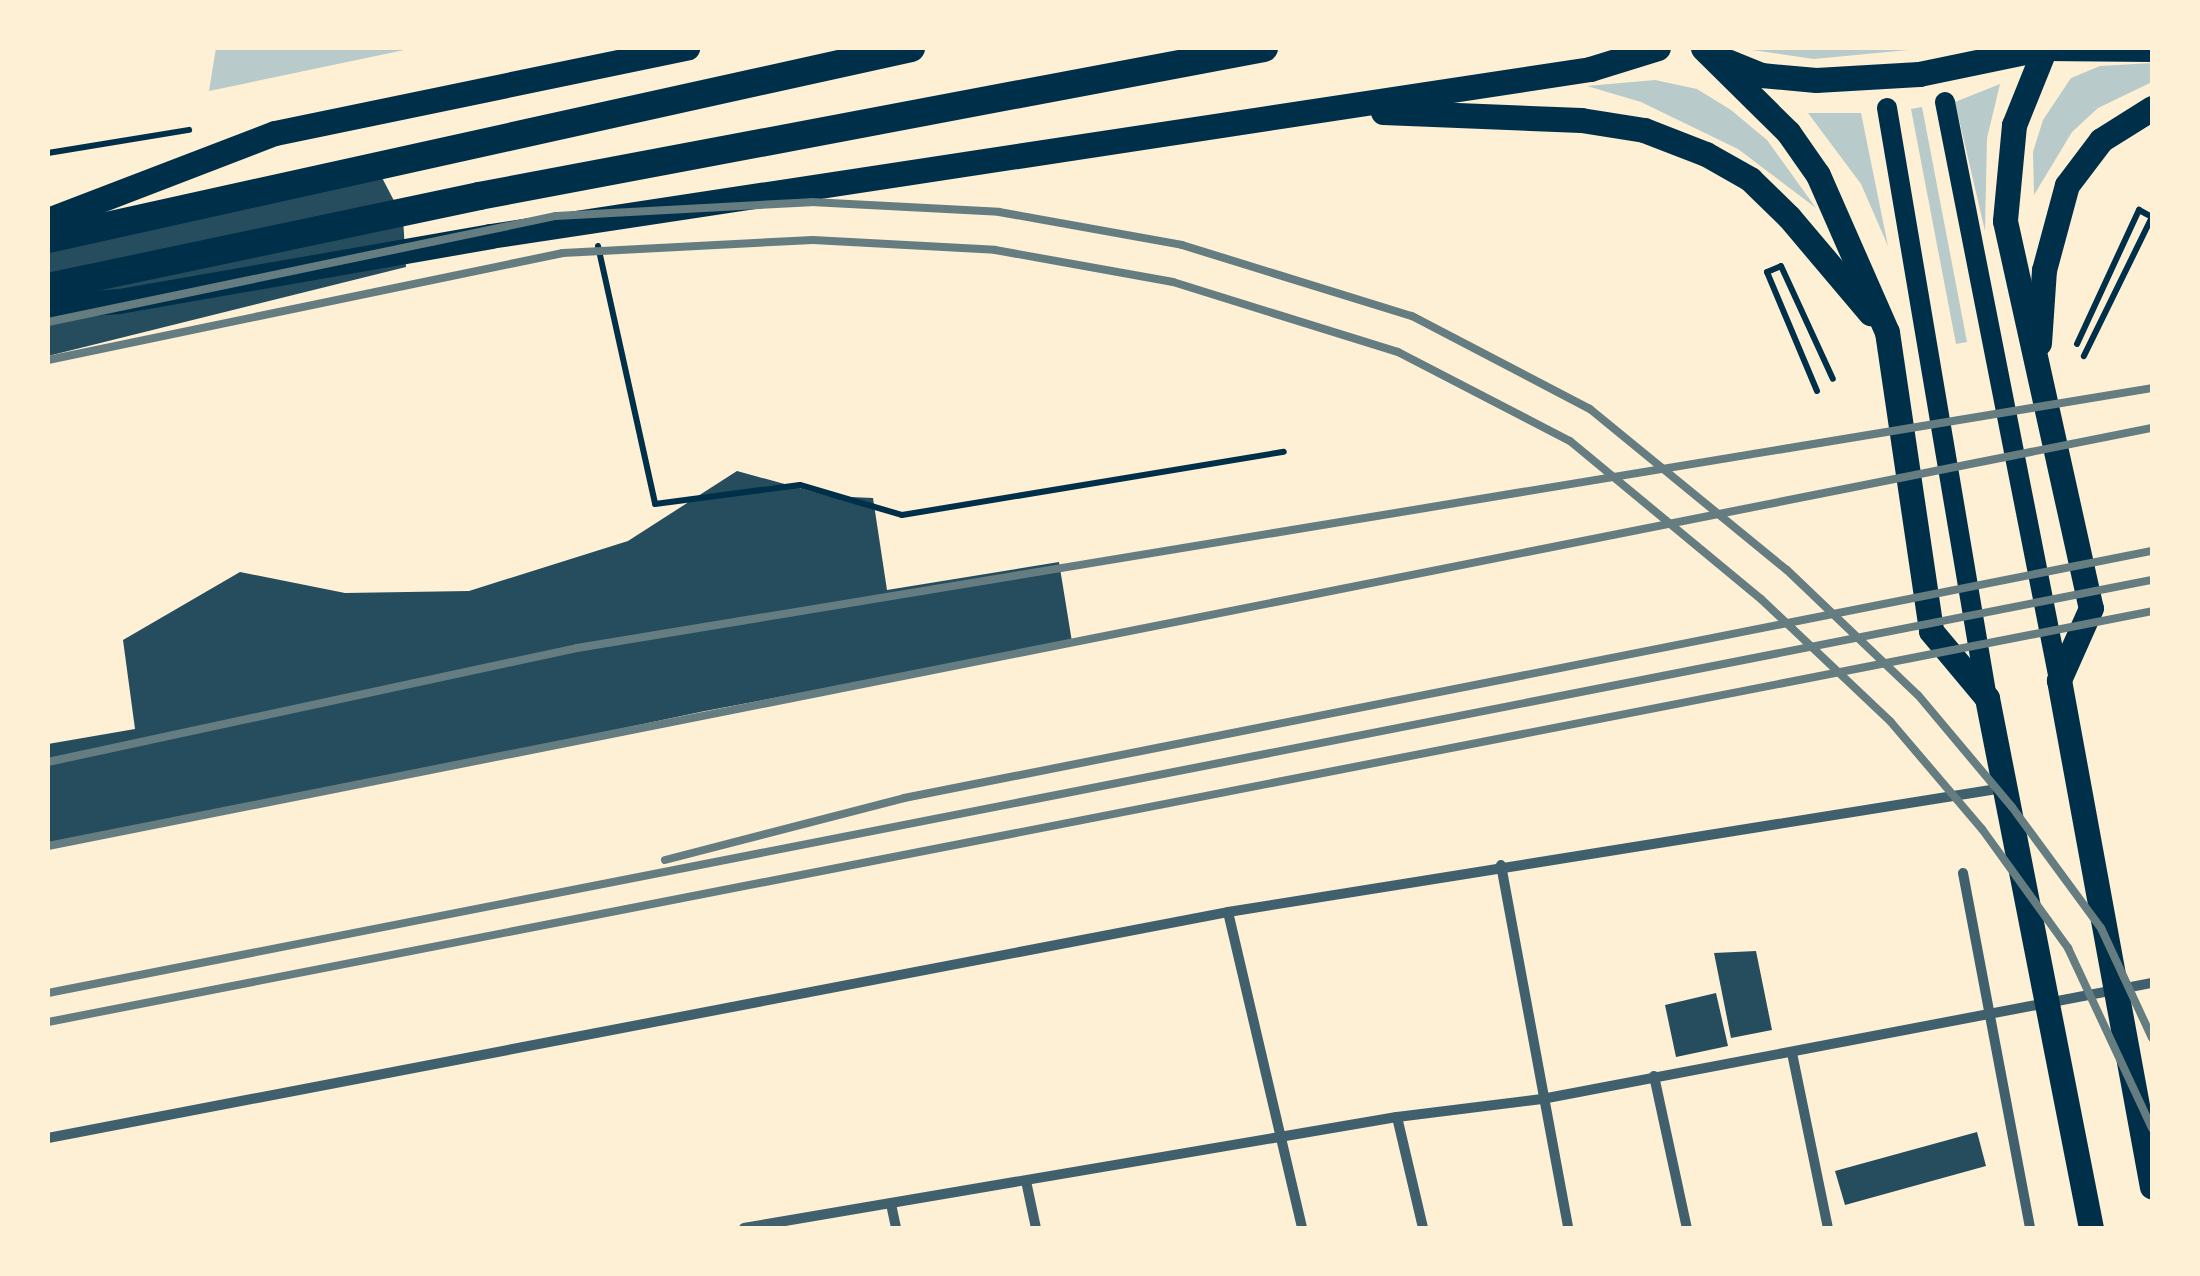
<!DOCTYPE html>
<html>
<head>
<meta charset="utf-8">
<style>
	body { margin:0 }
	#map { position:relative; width:2200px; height:1276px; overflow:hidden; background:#fdf0d5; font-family:Rubik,sans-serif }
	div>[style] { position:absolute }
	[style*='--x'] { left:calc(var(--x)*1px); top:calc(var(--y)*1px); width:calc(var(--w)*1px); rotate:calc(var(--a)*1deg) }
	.green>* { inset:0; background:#b9caca }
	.building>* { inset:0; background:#264d5e }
	.path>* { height:6px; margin:-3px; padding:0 3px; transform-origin:3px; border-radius:3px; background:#003049 }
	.minor>* { height:10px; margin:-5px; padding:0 5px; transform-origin:5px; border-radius:5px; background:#3f606c }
	.secondary>* { height:20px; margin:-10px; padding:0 10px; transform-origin:10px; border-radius:10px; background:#003049 }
	.primary>* { height:25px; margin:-12.5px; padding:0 12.5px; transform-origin:12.5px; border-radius:12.5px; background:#003049 }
	.trunk>* { height:28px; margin:-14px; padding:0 14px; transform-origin:14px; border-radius:14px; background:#003049 }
	.rail>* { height:8px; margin:-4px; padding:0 4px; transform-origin:4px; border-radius:4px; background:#657d81 }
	span { translate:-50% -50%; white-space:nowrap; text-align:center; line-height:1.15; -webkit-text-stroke:10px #fdf0d5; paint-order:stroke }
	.frame { position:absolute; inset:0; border:50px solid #fdf0d5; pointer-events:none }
</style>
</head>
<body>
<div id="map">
	<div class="green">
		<div style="clip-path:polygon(216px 48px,414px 48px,209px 91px)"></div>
		<div style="clip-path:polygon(1738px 48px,1929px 48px,1814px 59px)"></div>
		<div style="clip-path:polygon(2152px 63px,2152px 82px,2098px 108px,2072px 132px,2034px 195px,2033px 152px,2043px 120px,2071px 78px,2100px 66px)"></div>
		<div style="clip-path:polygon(1655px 80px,1697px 89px,1731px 110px,1767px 140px,1816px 208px,1738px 149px,1641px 102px,1587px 86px)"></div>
		<div style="clip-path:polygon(2000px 84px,1987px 138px,1985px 231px,1955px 102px)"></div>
		<div style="clip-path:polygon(1922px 107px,1967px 342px,1956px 344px,1911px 109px)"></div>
		<div style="clip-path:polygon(1808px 113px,1861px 113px,1888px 246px,1861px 184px)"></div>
	</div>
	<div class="building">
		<div style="clip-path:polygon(378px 170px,403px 218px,406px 267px,48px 356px,48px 239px)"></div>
		<div style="clip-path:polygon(737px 471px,828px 496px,873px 498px,887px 590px,1059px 562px,1072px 642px,705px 711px,48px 849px,48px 744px,135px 729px,123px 640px,240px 572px,345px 593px,469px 591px,628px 541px)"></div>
		<div style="clip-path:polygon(1756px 951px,1772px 1030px,1731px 1038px,1714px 953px)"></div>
		<div style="clip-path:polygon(1716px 993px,1728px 1046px,1676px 1057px,1665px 1005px)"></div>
		<div style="clip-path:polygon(1977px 1132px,1986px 1166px,1845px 1205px,1835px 1171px)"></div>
	</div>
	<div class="path">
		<div style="--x:48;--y:153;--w:143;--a:-9.3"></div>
		<div style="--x:598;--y:246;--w:264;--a:77.5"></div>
		<div style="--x:655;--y:504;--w:146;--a:-7.5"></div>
		<div style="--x:800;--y:485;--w:106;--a:16.4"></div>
		<div style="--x:902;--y:515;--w:387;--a:-9.4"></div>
		<div style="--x:2077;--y:344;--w:148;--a:-65.2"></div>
		<div style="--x:2139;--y:210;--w:15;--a:28"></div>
		<div style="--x:2152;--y:217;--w:155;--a:116.1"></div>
		<div style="--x:1817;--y:391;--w:129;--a:-112.8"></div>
		<div style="--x:1767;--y:272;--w:15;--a:-23"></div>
		<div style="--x:1781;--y:266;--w:124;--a:65.3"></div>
	</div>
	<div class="minor">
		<div style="--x:1501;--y:865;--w:369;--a:79.5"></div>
		<div style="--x:1963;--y:873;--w:361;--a:79.3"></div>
		<div style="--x:1228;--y:912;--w:325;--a:76.8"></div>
		<div style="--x:1792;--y:1053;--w:179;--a:78.4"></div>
		<div style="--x:1654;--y:1076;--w:156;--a:77.8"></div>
		<div style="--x:1397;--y:1117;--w:114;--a:76.8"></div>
		<div style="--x:48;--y:1138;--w:1201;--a:-10.84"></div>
		<div style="--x:1228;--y:912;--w:785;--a:-9.09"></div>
		<div style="--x:1026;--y:1181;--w:48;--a:78"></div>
		<div style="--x:891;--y:1204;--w:25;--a:78"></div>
		<div style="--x:744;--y:1228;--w:662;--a:-9.65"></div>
		<div style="--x:1397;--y:1117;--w:146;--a:-7.1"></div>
		<div style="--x:1542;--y:1099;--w:621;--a:-10.77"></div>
	</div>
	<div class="secondary">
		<div style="--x:1945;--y:102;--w:589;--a:78.84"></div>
		<div style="--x:1887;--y:108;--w:598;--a:80.38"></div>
	</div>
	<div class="primary">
		<div style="--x:1703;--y:48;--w:120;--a:44.7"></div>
		<div style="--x:1788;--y:132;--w:52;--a:55.1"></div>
		<div style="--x:1818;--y:175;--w:171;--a:66.3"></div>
		<div style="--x:1887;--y:332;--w:302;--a:81.6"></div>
		<div style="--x:1931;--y:631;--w:87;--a:50.1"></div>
		<div style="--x:1987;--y:698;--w:540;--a:78.9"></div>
		<div style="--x:2045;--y:48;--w:83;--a:111.9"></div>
		<div style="--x:2014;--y:125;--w:96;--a:95.4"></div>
		<div style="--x:2005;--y:221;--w:396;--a:77.5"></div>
		<div style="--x:2091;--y:608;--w:79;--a:114"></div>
		<div style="--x:2059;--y:680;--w:515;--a:79.61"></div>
		<div style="--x:1722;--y:59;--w:42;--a:22.3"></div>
		<div style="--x:1761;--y:75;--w:55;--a:5.2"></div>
		<div style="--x:1816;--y:80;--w:103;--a:-3.3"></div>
		<div style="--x:1919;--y:74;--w:129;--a:-11.7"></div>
		<div style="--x:2045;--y:48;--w:107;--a:0.5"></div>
		<div style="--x:1383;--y:112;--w:198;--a:2.3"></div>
		<div style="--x:1581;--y:120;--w:64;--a:9"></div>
		<div style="--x:1644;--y:130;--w:66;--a:21.2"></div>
		<div style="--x:1706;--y:154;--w:51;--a:29.6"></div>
		<div style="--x:1750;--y:179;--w:54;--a:44.3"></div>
		<div style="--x:1789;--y:217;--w:126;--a:49.8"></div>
		<div style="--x:48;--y:220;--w:243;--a:-21"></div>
		<div style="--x:275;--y:133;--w:421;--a:-11.7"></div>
		<div style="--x:48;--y:306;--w:71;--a:-4"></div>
		<div style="--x:119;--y:301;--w:377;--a:-9.9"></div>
		<div style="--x:490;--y:236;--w:1113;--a:-8.63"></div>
		<div style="--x:1590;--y:69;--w:71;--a:-17.2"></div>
		<div style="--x:2039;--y:343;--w:73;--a:-86.1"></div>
		<div style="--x:2044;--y:270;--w:88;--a:-74.9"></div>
		<div style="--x:2067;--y:185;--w:56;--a:-52.9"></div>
		<div style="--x:2101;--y:140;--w:60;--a:-32.1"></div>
	</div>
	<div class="trunk">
		<div style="--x:48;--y:239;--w:884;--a:-12.48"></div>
		<div style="--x:48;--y:287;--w:441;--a:-11.9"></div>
		<div style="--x:479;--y:196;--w:799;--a:-10.68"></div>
	</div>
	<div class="rail">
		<div style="--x:48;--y:322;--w:519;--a:-11.79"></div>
		<div style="--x:556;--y:216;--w:255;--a:-3.1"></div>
		<div style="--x:811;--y:202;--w:188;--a:3"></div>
		<div style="--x:999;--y:212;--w:186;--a:10.2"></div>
		<div style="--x:1182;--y:245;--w:241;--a:17.2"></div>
		<div style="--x:1412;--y:316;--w:201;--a:27.6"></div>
		<div style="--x:1590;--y:409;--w:254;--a:39.3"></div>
		<div style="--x:1787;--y:570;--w:181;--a:43.7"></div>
		<div style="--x:1918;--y:695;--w:146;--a:50"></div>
		<div style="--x:2012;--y:807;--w:150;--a:53.7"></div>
		<div style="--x:2101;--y:928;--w:121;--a:65.1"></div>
		<div style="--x:48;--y:360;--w:526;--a:-11.74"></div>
		<div style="--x:563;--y:253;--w:250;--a:-3"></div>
		<div style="--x:813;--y:240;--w:182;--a:3.1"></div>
		<div style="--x:995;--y:250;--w:181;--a:10.2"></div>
		<div style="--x:1173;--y:282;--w:236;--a:17.3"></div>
		<div style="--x:1398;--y:352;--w:194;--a:27.4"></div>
		<div style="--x:1570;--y:441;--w:248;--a:39.6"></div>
		<div style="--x:1761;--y:599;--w:178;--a:43.4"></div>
		<div style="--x:1890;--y:721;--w:142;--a:49.6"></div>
		<div style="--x:1982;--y:829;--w:147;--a:54.1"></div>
		<div style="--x:2068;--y:948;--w:199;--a:65"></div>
		<div style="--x:48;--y:762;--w:541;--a:-12.16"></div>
		<div style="--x:577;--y:648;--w:1596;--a:-9.37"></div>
		<div style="--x:48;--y:846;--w:2145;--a:-11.24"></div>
		<div style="--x:665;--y:860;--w:247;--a:-14.5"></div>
		<div style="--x:904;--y:798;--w:1272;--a:-11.2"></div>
		<div style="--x:48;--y:993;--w:2144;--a:-11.11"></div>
		<div style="--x:48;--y:1022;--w:2144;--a:-11.05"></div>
	</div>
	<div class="frame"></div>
</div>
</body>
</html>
